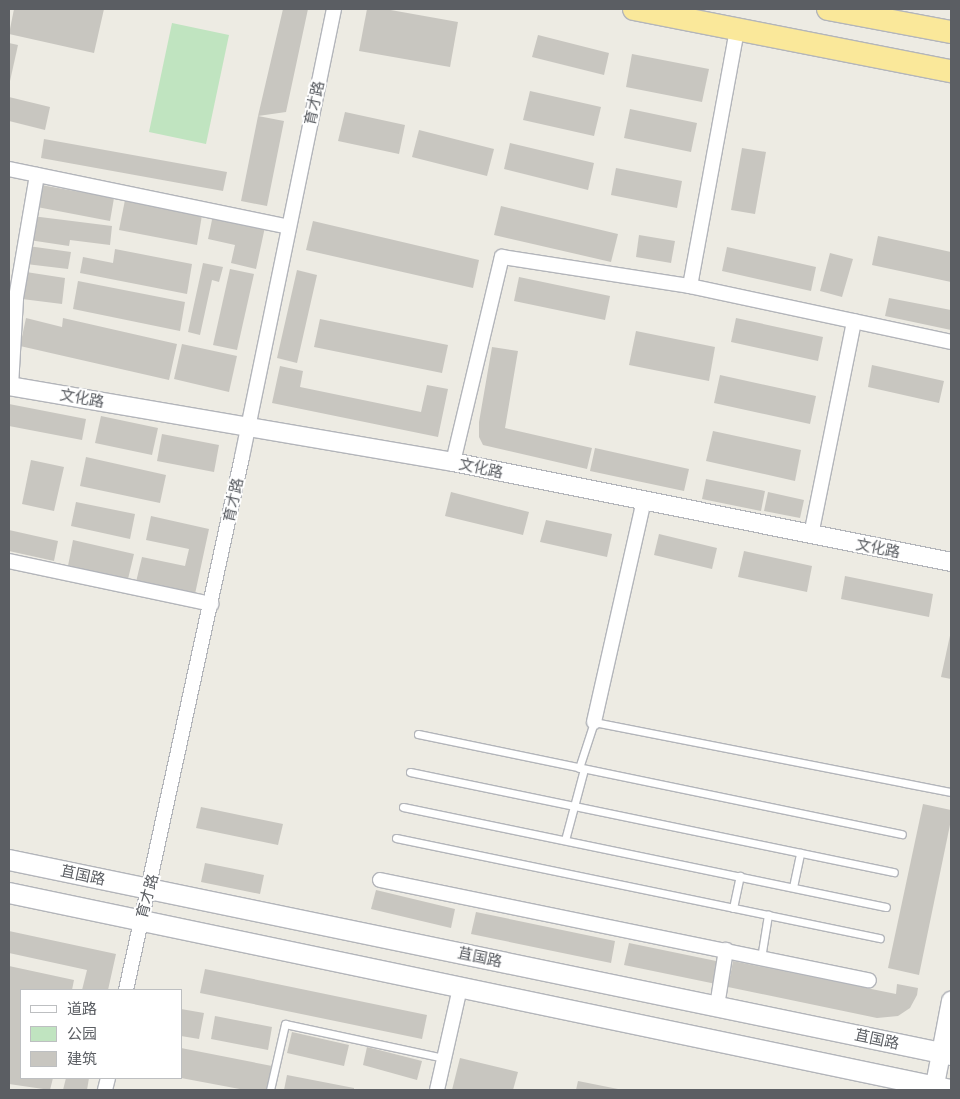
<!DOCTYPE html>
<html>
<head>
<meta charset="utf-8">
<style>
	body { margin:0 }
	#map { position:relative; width:960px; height:1099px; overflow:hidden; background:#edebe3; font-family:Poppins,"Noto Sans SC",sans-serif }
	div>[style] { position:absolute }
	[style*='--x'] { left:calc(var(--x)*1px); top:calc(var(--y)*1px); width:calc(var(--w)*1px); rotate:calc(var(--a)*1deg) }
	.green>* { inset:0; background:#c0e4c0 }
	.building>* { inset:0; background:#c8c6c0 }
	.roads { filter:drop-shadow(1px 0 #b3b5ba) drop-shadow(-1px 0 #b3b5ba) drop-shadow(0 1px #b3b5ba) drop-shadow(0 -1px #b3b5ba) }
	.service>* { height:7px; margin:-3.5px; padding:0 3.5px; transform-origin:3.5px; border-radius:3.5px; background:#fff }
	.minor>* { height:14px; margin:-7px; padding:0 7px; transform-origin:7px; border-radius:7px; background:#fff }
	.tertiary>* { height:18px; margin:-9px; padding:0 9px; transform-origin:9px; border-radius:9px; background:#fff }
	.secondary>* { height:20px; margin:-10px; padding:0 10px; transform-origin:10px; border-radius:10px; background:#fff }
	.trunk>* { height:22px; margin:-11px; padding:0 11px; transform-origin:11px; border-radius:11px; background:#fae89a }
	span { translate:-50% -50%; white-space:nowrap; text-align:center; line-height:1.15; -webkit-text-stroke:4px #fff; paint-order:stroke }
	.street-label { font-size:15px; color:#5b5e63 }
	.frame { position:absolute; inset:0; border:10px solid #5b5e63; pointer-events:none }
	.legend { position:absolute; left:20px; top:989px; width:162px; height:90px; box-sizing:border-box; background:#fff; border:1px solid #bdbfc1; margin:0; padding:6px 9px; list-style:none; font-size:15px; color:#5b5e63 }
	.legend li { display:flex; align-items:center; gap:10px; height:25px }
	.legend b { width:25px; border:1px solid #bdbfc1 }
</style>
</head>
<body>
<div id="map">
	<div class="green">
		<div style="clip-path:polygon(172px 23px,229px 35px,206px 144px,149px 132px)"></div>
	</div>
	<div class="building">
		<div style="clip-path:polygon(14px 9px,104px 9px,94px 53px,9px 34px)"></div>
		<div style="clip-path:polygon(283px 9px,308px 9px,286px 112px,258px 116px,284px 121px,267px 206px,241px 201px,258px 116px)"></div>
		<div style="clip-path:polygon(367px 9px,385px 9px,458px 22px,450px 67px,359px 51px)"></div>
		<div style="clip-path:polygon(538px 35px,609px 53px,604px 75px,532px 57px)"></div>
		<div style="clip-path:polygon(9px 43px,18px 45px,10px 81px,9px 81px)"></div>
		<div style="clip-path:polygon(632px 54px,709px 69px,702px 102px,626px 87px)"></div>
		<div style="clip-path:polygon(530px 91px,601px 107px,594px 136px,523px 120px)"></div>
		<div style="clip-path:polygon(9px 97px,50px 107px,45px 130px,9px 121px)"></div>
		<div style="clip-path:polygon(630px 109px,697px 123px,691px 152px,624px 138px)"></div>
		<div style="clip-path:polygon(345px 112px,405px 125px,399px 154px,338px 141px)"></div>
		<div style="clip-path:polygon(419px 130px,494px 149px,487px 176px,412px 157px)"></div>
		<div style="clip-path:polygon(44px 139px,227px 172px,223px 191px,41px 158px)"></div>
		<div style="clip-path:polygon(510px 143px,594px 163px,588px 190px,504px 169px)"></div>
		<div style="clip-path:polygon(742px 148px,766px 152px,755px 214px,731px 210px)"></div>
		<div style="clip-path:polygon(616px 168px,682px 181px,677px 208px,611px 195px)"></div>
		<div style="clip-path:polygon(41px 185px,114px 198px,110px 221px,37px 207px)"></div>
		<div style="clip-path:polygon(125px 200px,202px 215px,197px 245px,119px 230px)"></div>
		<div style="clip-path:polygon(501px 206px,618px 234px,611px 262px,494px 235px)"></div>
		<div style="clip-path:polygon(213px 215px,265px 227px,256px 269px,231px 263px,235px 245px,208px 239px)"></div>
		<div style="clip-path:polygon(32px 216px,112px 226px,110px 245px,70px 240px,69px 246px,29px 240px)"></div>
		<div style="clip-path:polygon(313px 221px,479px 260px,473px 288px,306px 250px)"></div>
		<div style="clip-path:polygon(639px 235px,675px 241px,671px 263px,636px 257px)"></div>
		<div style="clip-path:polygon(878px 236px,951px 252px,951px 282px,872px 265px)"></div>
		<div style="clip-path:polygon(28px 246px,71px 252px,68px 269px,26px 264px)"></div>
		<div style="clip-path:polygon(727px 247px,816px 267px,811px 291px,722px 271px)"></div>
		<div style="clip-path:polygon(115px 249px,192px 264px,187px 294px,80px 273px,83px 257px,113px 263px)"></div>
		<div style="clip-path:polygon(830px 253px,853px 259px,842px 297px,820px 291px)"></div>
		<div style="clip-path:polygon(203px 263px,223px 267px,219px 282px,212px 280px,200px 335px,188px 332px)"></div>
		<div style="clip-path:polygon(230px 269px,254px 274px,237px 350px,213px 345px)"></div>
		<div style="clip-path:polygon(297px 270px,317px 275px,297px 363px,277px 358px)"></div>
		<div style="clip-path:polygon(26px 272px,65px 278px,62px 304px,22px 299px)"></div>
		<div style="clip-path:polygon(519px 277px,610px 296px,605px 320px,514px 301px)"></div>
		<div style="clip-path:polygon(78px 281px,185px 302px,180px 331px,73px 309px)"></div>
		<div style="clip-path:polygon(889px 298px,951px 310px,951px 330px,885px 316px)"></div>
		<div style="clip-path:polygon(26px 318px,62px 327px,63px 318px,177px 344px,169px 380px,20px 346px)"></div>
		<div style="clip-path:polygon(736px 318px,823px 337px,818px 361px,731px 342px)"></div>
		<div style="clip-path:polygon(320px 319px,448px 345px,442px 373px,314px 347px)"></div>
		<div style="clip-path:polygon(636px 331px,715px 347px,709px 381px,629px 365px)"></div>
		<div style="clip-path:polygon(182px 344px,237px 356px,229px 392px,174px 379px)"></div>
		<div style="clip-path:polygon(492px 347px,518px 351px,505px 428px,592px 448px,587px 469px,483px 445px,479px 437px,479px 422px)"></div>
		<div style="clip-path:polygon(872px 365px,944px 381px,939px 403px,868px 387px)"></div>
		<div style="clip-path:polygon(280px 366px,303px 371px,300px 387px,421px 412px,427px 385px,448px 389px,438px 437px,272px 403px)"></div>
		<div style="clip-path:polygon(720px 375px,816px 396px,810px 424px,714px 403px)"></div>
		<div style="clip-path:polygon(9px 404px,86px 419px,82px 440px,9px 426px)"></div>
		<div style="clip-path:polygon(101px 416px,158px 428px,152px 455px,95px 443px)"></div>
		<div style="clip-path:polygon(713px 431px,801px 450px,795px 481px,706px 461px)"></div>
		<div style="clip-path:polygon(162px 434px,219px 445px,214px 472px,157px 461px)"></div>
		<div style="clip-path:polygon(595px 448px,689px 469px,684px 491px,590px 471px)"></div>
		<div style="clip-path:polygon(86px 457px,166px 475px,160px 503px,80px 486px)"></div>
		<div style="clip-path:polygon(31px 460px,64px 467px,54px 511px,22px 504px)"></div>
		<div style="clip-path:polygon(706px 479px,765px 491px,761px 511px,702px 499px)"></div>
		<div style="clip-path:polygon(451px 492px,529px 512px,523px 535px,445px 516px)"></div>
		<div style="clip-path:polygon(768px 492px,804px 500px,800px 518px,764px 511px)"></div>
		<div style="clip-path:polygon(76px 502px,135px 514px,130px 539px,71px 526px)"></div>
		<div style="clip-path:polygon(151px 516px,209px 529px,195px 594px,136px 582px,142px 557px,185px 566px,189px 549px,146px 540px)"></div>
		<div style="clip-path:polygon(546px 520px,612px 534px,607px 557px,540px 542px)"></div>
		<div style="clip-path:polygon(9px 530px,58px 541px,54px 561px,9px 551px)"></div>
		<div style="clip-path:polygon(659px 534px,717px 548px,712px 569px,654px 555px)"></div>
		<div style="clip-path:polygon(73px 540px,134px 554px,128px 579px,68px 566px)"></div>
		<div style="clip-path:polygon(744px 551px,812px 566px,807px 592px,738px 577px)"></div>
		<div style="clip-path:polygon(845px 576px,933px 594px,929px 617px,841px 599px)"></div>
		<div style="clip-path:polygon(951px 631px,951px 679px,941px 677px)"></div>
		<div style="clip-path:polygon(923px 804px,951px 810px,951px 820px,919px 975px,888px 968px)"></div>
		<div style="clip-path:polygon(201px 807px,283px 824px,278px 845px,196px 828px)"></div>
		<div style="clip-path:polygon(205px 863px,264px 875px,260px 894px,201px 882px)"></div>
		<div style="clip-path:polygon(376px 890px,455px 909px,451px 928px,371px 909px)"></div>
		<div style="clip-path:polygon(476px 912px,615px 941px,611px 963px,471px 934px)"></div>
		<div style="clip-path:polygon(9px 931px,116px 954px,108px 990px,82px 990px,87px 970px,9px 953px)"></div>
		<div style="clip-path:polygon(629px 943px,721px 962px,716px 984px,624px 965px)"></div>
		<div style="clip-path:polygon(733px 961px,896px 994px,897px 984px,918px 988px,917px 995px,910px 1008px,898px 1016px,877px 1018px,728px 987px)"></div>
		<div style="clip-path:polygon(9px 966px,74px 980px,72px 990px,21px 990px,21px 1078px,53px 1078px,50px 1090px,9px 1084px)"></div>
		<div style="clip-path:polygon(205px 969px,427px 1015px,422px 1039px,200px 993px)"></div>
		<div style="clip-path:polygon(181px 1009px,204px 1013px,199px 1039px,181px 1036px)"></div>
		<div style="clip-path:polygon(215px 1016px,272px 1027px,268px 1050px,211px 1039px)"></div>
		<div style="clip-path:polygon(292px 1032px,349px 1045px,344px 1066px,287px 1053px)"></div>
		<div style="clip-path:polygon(367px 1047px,422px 1061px,417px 1080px,363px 1065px)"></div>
		<div style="clip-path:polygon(181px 1048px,272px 1066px,267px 1090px,245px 1090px,181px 1078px)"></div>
		<div style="clip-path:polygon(460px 1058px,518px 1072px,513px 1090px,452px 1090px)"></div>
		<div style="clip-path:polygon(287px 1075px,354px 1088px,354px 1090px,284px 1090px)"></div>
		<div style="clip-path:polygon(66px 1078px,89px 1078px,87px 1090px,63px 1090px)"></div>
		<div style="clip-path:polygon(578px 1081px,618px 1089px,618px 1090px,576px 1090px)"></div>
	</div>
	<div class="roads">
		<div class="service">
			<div style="--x:418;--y:734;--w:494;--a:11.7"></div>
			<div style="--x:579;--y:768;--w:48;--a:-71.9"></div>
			<div style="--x:594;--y:722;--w:364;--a:11.1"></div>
			<div style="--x:410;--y:772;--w:494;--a:11.7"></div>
			<div style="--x:403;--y:807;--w:493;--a:11.7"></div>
			<div style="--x:396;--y:838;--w:494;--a:11.7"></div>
			<div style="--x:565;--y:840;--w:73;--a:-75"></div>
			<div style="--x:793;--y:887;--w:35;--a:-78"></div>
			<div style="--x:733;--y:908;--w:33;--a:-78"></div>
			<div style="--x:761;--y:958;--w:44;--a:-80.8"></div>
			<div style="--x:270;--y:1090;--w:68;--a:-77.2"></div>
			<div style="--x:285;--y:1024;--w:163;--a:12.1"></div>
		</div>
		<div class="minor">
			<div style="--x:9;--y:169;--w:285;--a:11.7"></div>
			<div style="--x:690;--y:286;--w:260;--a:-79.6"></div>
			<div style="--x:11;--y:386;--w:88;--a:-86.7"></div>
			<div style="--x:16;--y:298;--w:125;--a:-80.3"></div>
			<div style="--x:453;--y:462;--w:211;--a:-76.6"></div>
			<div style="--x:502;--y:257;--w:190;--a:8.8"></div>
			<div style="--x:690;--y:286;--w:267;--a:12.1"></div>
			<div style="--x:811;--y:535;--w:218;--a:-78.6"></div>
			<div style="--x:9;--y:561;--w:207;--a:12"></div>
			<div style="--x:594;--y:722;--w:227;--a:-77.3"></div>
			<div style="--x:380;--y:880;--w:499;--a:11.6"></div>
			<div style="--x:126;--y:990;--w:545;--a:-77.72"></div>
			<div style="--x:242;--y:457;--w:457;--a:-78.4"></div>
			<div style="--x:717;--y:1006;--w:57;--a:-80.9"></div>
			<div style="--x:105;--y:1090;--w:12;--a:-76"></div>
			<div style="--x:437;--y:1090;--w:105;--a:-77.3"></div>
		</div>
		<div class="tertiary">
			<div style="--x:9;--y:386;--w:450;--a:9.7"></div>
			<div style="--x:453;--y:462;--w:508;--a:11.35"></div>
			<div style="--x:934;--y:1090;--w:91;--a:-79.2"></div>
		</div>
		<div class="secondary">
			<div style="--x:9;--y:860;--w:962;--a:11.7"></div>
			<div style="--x:9;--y:893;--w:961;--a:11.82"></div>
		</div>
		<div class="trunk">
			<div style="--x:634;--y:9;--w:323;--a:11.1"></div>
			<div style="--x:828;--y:9;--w:125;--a:10.6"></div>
		</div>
	</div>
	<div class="street-label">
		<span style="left:314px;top:103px;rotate:-78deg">育才路</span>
		<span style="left:82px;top:398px;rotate:10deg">文化路</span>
		<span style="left:481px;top:468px;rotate:12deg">文化路</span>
		<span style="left:233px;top:500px;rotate:-78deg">育才路</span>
		<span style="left:878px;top:548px;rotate:11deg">文化路</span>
		<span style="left:83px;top:875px;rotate:12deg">苴国路</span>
		<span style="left:147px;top:896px;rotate:-75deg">育才路</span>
		<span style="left:480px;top:957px;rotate:12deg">苴国路</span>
		<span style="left:877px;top:1039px;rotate:12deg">苴国路</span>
	</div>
	<div class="frame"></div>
	<ul class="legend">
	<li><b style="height:6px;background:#fff"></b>道路</li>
	<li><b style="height:14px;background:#c0e4c0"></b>公园</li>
	<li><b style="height:14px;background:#c8c6c0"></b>建筑</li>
	</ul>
</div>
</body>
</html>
